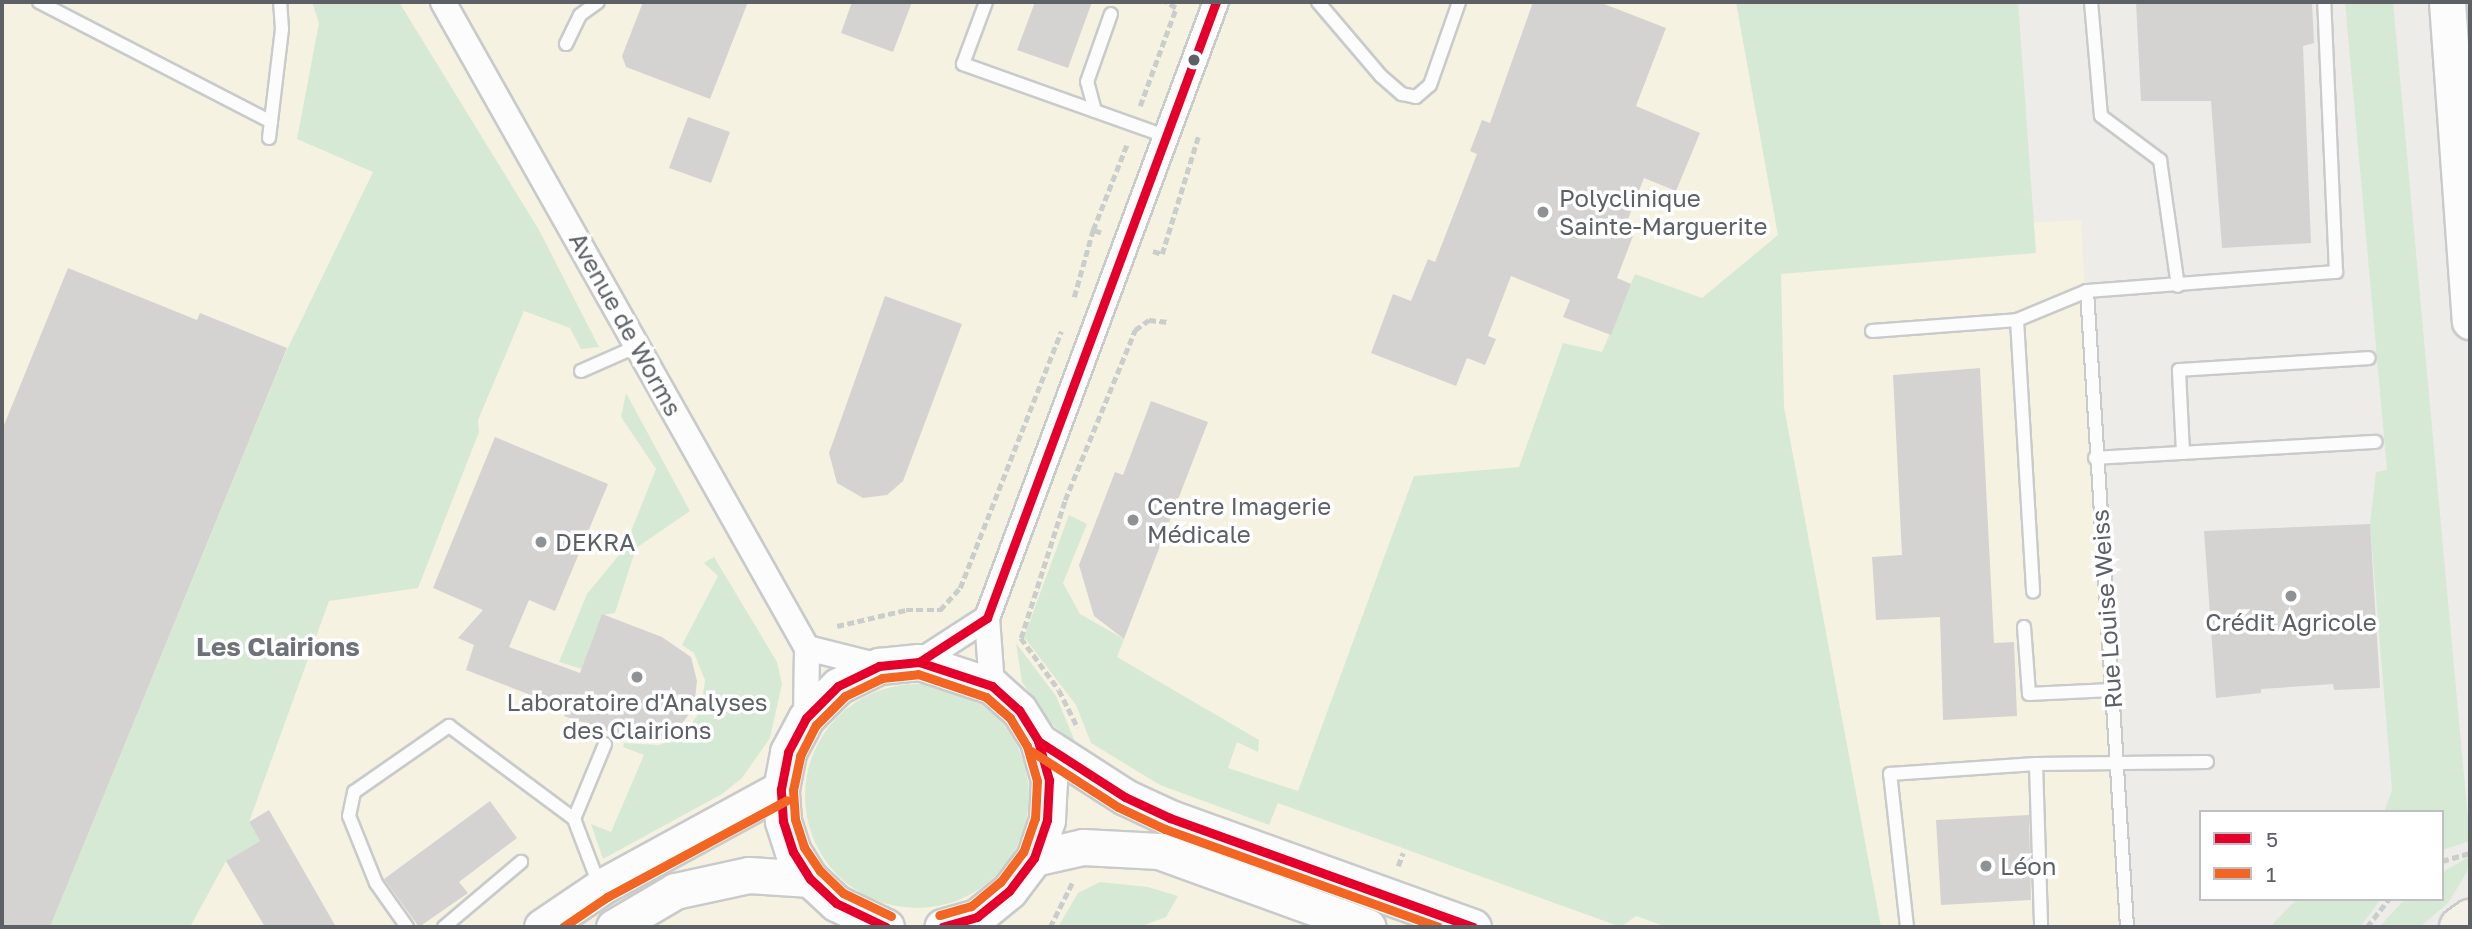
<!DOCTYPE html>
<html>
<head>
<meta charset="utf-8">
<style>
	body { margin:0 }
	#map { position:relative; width:2472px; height:929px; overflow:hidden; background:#edece8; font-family:"Golos Text",sans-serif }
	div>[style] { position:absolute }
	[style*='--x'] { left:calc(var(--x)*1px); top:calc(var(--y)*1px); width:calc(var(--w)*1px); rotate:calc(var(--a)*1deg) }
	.commercial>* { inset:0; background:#f6f2e2 }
	.green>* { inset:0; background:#d6e9d4 }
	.round { border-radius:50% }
	.building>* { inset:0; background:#d4d3d1 }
	.path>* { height:4.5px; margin-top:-2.25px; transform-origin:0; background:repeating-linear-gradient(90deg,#c9cecb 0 7px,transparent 0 10.5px) }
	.roads { filter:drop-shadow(2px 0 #c9caca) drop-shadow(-2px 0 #c9caca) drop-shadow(0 2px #c9caca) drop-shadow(0 -2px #c9caca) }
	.lane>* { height:12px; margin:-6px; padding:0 6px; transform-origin:6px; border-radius:6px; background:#fcfcfc }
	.street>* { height:24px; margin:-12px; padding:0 12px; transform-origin:12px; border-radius:12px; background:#fcfcfc }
	.secondary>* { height:35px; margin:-17.5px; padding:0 17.5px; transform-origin:17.5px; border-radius:17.5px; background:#fcfcfc }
	.primary>* { height:38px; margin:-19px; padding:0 19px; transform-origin:19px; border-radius:19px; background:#f3f1e8 }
	.bus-1>* { height:9px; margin:-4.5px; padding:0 4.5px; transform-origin:4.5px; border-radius:4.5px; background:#e4002b }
	.bus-2>* { height:9px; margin:-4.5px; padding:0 4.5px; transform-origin:4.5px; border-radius:4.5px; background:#f26522 }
	.dots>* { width:19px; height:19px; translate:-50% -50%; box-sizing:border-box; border:4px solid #fff; border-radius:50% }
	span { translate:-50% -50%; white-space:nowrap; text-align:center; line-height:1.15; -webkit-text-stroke:7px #fff; paint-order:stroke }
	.poi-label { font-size:24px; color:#5d6166 }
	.left { translate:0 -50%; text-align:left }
	.street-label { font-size:24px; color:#5d6166 }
	.neighbourhood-label { font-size:26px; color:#6e7378; font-weight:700 }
	.frame { position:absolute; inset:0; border:4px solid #5d6166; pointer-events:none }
	.legend { position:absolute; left:2199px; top:810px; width:245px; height:91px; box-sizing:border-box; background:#fff; border:2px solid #bec0c2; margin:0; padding:9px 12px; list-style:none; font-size:21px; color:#5d6166 }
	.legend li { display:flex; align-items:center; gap:14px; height:35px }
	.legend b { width:35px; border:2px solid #bec0c2 }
</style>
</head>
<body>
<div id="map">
	<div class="commercial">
		<div style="clip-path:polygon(2px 2px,1736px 2px,1778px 235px,2081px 220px,2121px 927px,2px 927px)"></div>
	</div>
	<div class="green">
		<div style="clip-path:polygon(312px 2px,399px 2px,539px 230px,599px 347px,581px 349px,570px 328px,524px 311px,478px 420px,479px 432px,418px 588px,329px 601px,249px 822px,260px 841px,226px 861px,190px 927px,50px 927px,284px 356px,373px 172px,297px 139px,319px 23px)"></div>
		<div style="clip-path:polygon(1736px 2px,2018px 2px,2036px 253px,1781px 274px,1784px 407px,1881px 927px,1667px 927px,1636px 916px,1621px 927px,1278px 803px,1269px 825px,1160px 785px,1091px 743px,1076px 705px,1024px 637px,1069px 515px,1087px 524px,1063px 583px,1080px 614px,1124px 639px,1117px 657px,1259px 740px,1258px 752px,1237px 742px,1228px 768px,1298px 791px,1414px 476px,1519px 467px,1563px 343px,1602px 352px,1635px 274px,1702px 298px,1778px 235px)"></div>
		<div style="clip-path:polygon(2345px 2px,2393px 2px,2470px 841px,2442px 850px,2442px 812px,2384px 812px,2392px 790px,2370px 524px,2376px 472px,2387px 470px)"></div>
		<div style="clip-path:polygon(626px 393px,690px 511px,636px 548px,615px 613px,602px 615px,582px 669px,559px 662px,587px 594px,624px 549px,656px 469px,621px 417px)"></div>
		<div style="clip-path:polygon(714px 557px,777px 662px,782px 684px,770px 738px,742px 778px,722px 794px,603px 859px,591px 824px,611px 832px,644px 755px,623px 747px,624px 743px,659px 745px,684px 734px,701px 710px,705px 680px,694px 653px,682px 645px,718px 576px,704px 563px)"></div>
		<div style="clip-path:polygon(1016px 643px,1056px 696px,1079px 751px,1048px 720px,1022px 682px)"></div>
		<div class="round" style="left:805px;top:684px;width:224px;height:224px"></div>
		<div style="clip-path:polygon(2469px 857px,2467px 872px,2448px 903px,2420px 927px,2379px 927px,2405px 899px,2442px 899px,2442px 872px)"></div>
		<div style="clip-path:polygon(1100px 882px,1148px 887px,1178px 896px,1166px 917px,1139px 927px,1058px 927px,1078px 893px)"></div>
		<div style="clip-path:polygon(2297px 899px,2381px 899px,2360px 927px,2270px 927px)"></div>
	</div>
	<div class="building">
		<div style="clip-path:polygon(643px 2px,748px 2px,710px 99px,626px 67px,622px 56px)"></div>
		<div style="clip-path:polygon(852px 2px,912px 2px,893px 52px,841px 33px)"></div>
		<div style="clip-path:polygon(1035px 2px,1092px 2px,1068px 68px,1017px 50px)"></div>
		<div style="clip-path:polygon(1533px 2px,1599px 2px,1666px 28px,1636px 106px,1700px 133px,1676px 191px,1644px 178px,1623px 232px,1633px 236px,1617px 278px,1631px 284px,1611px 335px,1563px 317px,1570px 300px,1511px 276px,1488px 336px,1496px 339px,1485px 365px,1467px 358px,1456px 386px,1371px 353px,1393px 294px,1411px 301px,1428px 259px,1435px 262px,1477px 154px,1470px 151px,1482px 120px,1490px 123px)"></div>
		<div style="clip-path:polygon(2136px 2px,2312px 2px,2314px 43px,2303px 46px,2311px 243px,2222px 248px,2211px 101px,2141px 101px)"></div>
		<div style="clip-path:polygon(688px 117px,730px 132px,711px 183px,669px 168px)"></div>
		<div style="clip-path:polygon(68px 268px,197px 320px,200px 313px,287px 348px,50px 927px,2px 927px,2px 430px)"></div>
		<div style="clip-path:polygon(885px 296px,962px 324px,903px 481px,887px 495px,863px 498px,837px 483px,829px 453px)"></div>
		<div style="clip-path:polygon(1980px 368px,1994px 643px,2014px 642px,2017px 716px,1943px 720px,1940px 617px,1876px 620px,1872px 557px,1902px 555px,1893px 375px)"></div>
		<div style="clip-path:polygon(1151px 401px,1208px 422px,1124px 639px,1094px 616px,1079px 565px,1115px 472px,1123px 475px)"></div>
		<div style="clip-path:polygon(495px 437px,608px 484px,555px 611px,529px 600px,509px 647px,580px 673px,602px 614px,662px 637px,691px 657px,697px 681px,694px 707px,679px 728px,659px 741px,625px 737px,564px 716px,567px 709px,466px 670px,474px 645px,458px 638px,483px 610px,433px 588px)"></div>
		<div style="clip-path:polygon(2370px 524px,2380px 688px,2334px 690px,2333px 684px,2261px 689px,2261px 693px,2216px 698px,2204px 531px)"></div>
		<div style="clip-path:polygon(490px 801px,517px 838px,459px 882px,468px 893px,419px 927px,384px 879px)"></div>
		<div style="clip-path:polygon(269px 810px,336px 927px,265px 927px,226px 861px,260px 841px,249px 822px)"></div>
		<div style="clip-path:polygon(2029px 815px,2031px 900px,1941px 905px,1936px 820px)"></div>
	</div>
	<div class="path">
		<div style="--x:1140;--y:106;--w:104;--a:-69.8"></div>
		<div style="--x:1176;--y:8;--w:12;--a:-149"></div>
		<div style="--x:1101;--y:233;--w:9;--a:-159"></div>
		<div style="--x:1093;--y:230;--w:92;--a:-68.4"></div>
		<div style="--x:1153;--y:251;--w:9;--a:18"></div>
		<div style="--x:1162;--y:254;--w:126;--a:-72.9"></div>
		<div style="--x:1074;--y:297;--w:70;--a:-74.2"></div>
		<div style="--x:940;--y:610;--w:30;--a:-48"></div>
		<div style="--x:960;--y:588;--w:276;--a:-68.5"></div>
		<div style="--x:837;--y:626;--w:71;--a:-13.1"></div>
		<div style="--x:906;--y:610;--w:36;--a:0"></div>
		<div style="--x:1021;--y:638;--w:145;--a:-72.3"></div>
		<div style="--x:1065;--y:500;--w:184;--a:-67.6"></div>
		<div style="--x:1135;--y:330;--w:17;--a:-36"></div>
		<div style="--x:1149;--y:320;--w:20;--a:6"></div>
		<div style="--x:1021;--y:638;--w:64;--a:53.8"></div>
		<div style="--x:1059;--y:690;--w:42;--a:63.4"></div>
		<div style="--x:2442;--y:861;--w:29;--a:-16"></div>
		<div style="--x:1398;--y:866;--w:14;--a:-69"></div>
		<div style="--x:1050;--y:927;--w:51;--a:-63.4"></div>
		<div style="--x:2367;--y:927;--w:36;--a:-52"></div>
	</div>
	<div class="roads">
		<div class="lane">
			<div style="--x:39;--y:2;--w:261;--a:27.3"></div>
			<div style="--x:986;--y:2;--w:66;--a:110.4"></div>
			<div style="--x:963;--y:64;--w:214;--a:19.6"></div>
			<div style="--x:1318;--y:2;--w:97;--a:49.6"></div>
			<div style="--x:1381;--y:76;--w:28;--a:41"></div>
			<div style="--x:1402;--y:94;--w:14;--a:12"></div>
			<div style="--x:1416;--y:97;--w:18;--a:-41"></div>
			<div style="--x:1430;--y:85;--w:88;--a:-70.7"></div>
			<div style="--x:2091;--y:2;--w:114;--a:85"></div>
			<div style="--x:2101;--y:116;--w:74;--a:36.7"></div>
			<div style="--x:2160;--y:160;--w:127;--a:81.9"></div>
			<div style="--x:566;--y:44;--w:32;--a:-64"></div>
			<div style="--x:580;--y:15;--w:22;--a:-36"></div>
			<div style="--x:1095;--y:111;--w:30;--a:-105"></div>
			<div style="--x:1087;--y:82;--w:72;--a:-70.6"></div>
			<div style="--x:269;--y:138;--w:110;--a:-83.2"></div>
			<div style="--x:282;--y:29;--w:27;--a:-94"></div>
			<div style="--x:2087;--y:291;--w:637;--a:86.4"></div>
			<div style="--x:2017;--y:320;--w:272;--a:86.6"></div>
			<div style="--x:1872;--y:331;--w:145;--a:-4.3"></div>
			<div style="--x:2017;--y:320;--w:76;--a:-22.5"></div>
			<div style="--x:2087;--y:291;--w:250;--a:-4.4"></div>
			<div style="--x:2336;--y:272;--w:270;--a:-92.5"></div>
			<div style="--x:581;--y:371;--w:62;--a:-23.7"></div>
			<div style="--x:2183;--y:453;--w:83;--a:-92.8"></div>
			<div style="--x:2179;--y:370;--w:190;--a:-3.6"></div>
			<div style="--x:2095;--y:458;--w:281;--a:-3.3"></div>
			<div style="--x:2024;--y:627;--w:67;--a:85.7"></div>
			<div style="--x:2029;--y:694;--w:82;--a:-2.8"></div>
			<div style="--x:2036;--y:764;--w:163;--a:88.2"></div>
			<div style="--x:600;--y:887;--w:73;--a:-110.9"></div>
			<div style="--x:574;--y:819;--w:81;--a:-67.5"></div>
			<div style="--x:407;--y:927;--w:54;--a:-125.2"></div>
			<div style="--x:376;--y:883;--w:72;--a:-111.9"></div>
			<div style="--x:349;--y:816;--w:25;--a:-78"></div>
			<div style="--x:354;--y:792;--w:116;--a:-34.8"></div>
			<div style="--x:449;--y:726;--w:156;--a:36.6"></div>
			<div style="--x:444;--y:927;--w:101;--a:-40.2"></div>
			<div style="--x:1907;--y:927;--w:154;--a:-96.3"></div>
			<div style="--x:1890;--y:774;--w:146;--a:-3.9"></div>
			<div style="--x:2036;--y:764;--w:171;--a:-0.7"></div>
		</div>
		<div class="street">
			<div style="--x:443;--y:2;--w:741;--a:60.6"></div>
			<div style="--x:807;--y:648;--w:70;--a:90.8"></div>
			<div style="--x:807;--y:648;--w:74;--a:14"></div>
			<div style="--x:919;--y:662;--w:81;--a:-32.9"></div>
			<div style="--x:992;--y:686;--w:68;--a:-94.2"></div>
			<div style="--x:987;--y:618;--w:657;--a:-69.61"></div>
		</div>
		<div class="secondary">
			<div style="--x:2447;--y:2;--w:320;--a:85.9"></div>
			<div style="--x:1038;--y:741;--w:103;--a:32.8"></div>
			<div style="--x:1125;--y:797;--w:50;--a:25"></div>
			<div style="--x:1170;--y:818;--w:322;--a:19.8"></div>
			<div style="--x:1034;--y:858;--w:50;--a:-12.7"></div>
			<div style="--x:1083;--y:847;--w:76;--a:3"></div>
			<div style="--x:1159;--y:851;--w:222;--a:20"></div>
			<div style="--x:542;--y:927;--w:71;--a:-34.1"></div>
			<div style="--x:601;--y:887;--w:205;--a:-28.6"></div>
			<div style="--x:614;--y:927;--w:71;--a:-30.5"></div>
			<div style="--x:675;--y:891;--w:76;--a:-12.2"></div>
			<div style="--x:749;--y:875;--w:61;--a:3.8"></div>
			<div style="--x:886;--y:927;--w:55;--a:-154.4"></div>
			<div style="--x:836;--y:903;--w:35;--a:-137"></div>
			<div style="--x:810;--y:879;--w:32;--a:-122"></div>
			<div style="--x:793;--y:852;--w:33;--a:-108"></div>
			<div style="--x:783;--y:821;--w:32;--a:-94"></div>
			<div style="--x:781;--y:789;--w:38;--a:-79"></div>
			<div style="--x:788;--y:752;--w:38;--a:-62"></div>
			<div style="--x:806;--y:718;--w:45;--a:-45"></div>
			<div style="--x:838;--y:686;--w:46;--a:-26"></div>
			<div style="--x:879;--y:666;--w:40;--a:-5.7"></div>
			<div style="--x:919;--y:662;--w:77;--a:18.2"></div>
			<div style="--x:992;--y:686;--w:36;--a:42"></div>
			<div style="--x:1019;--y:710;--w:36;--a:58"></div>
			<div style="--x:1038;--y:741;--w:41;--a:74.2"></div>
			<div style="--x:1049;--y:780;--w:40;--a:92.9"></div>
			<div style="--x:1047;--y:820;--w:40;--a:108.9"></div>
			<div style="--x:1034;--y:858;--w:41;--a:127.1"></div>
			<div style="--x:1009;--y:891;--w:41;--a:140.9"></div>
			<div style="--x:977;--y:917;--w:36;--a:164"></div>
		</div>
		<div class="primary">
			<div style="--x:2459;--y:927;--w:14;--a:-36"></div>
		</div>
	</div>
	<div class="bus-1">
		<div style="--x:919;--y:662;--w:81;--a:-32.9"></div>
		<div style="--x:987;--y:618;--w:657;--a:-69.61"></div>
		<div style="--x:1038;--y:741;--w:103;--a:32.8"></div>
		<div style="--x:1125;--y:797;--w:50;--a:25"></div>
		<div style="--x:1170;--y:818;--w:322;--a:19.8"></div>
		<div style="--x:886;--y:927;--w:55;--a:-154.4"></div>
		<div style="--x:836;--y:903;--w:35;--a:-137"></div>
		<div style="--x:810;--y:879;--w:32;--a:-122"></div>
		<div style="--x:793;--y:852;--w:33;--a:-108"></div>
		<div style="--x:783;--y:821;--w:32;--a:-94"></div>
		<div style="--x:781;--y:789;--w:38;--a:-79"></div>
		<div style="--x:788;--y:752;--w:38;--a:-62"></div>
		<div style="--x:806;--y:718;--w:45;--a:-45"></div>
		<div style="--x:838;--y:686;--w:46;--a:-26"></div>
		<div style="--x:879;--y:666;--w:40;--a:-5.7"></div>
		<div style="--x:919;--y:662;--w:77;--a:18.2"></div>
		<div style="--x:992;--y:686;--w:36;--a:42"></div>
		<div style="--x:1019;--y:710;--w:36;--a:58"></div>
		<div style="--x:1038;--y:741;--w:41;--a:74.2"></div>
		<div style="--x:1049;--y:780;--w:40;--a:92.9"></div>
		<div style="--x:1047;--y:820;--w:40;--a:108.9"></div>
		<div style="--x:1034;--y:858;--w:41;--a:127.1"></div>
		<div style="--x:1009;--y:891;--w:41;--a:140.9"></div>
		<div style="--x:977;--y:917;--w:36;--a:164"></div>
	</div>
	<div class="bus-2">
		<div style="--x:1031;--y:751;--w:103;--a:32.8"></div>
		<div style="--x:1118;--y:807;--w:52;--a:25.1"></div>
		<div style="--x:1165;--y:829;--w:290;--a:19.7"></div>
		<div style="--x:891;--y:916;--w:53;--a:-154.4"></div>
		<div style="--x:843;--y:893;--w:32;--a:-136"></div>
		<div style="--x:820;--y:871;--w:29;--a:-124"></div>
		<div style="--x:804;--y:847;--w:29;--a:-108"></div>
		<div style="--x:795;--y:819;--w:29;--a:-94"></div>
		<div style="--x:793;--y:790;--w:35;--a:-78"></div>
		<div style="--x:800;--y:756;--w:35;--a:-63"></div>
		<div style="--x:816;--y:725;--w:41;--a:-45"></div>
		<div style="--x:845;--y:696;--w:41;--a:-25.9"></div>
		<div style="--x:882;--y:678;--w:36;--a:-6"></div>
		<div style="--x:918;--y:674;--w:72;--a:18.7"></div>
		<div style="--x:986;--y:697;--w:32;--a:41"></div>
		<div style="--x:1010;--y:718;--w:33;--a:59"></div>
		<div style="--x:1027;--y:746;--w:36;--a:74"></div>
		<div style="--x:1037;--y:781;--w:37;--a:93"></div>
		<div style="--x:1035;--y:818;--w:36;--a:109"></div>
		<div style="--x:1023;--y:852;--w:38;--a:127"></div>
		<div style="--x:1000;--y:882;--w:38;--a:140"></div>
		<div style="--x:971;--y:906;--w:33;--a:164"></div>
		<div style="--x:563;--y:927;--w:53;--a:-34.3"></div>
		<div style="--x:607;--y:897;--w:204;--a:-28.3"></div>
	</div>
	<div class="dots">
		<div style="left:1194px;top:60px;background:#5d6166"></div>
		<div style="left:1543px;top:212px;background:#8f9294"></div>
		<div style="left:1133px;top:520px;background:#8f9294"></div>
		<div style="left:541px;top:542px;background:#8f9294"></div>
		<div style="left:2291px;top:596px;background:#8f9294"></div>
		<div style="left:637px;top:677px;background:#8f9294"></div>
		<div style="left:1986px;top:866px;background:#8f9294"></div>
	</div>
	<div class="poi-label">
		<span class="left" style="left:1559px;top:212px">Polyclinique<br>Sainte-Marguerite</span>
		<span class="left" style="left:1147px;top:520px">Centre Imagerie<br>Médicale</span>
		<span class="left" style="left:555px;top:542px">DEKRA</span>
		<span style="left:2291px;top:622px">Crédit Agricole</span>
		<span style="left:637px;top:716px">Laboratoire d'Analyses<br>des Clairions</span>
		<span class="left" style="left:2000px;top:866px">Léon</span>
	</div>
	<div class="street-label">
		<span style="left:626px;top:324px;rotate:61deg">Avenue de Worms</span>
		<span style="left:2106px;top:609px;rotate:-94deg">Rue Louise Weiss</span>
	</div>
	<div class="neighbourhood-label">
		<span style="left:278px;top:647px">Les Clairions</span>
	</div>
	<div class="frame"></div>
	<ul class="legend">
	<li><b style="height:9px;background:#e4002b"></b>5</li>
	<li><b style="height:9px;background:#f26522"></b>1</li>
	</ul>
</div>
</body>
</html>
